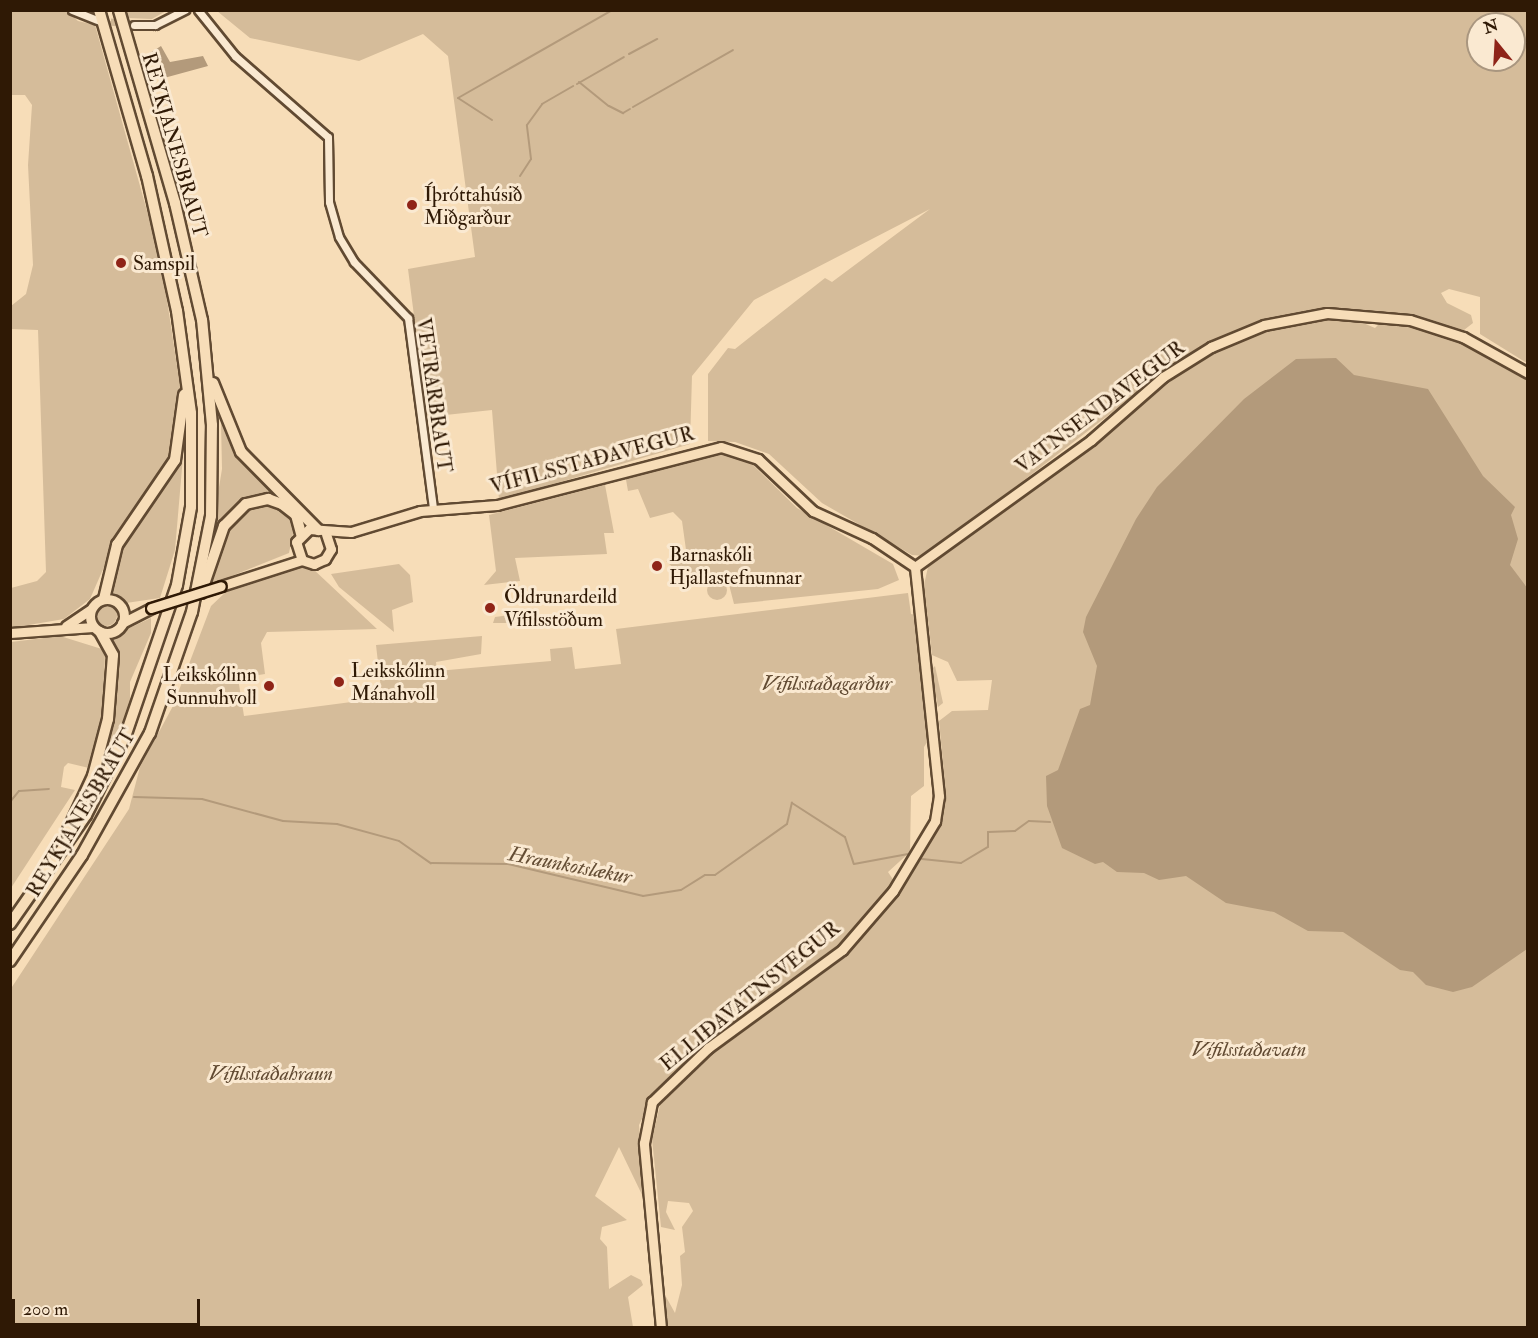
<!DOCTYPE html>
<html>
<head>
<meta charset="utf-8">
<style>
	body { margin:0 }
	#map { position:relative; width:1538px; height:1338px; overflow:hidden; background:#f7ddb8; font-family:"IM FELL Double Pica",serif }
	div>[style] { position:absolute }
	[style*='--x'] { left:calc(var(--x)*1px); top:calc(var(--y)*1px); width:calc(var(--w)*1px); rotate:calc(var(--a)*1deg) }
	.green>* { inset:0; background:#d5bc9a }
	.round { border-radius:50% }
	.water>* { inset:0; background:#b39a7b }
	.stream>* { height:2px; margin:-1px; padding:0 1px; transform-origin:1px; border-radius:1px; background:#b39a7b }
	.minor-tunnel>* { height:7px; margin-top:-3.5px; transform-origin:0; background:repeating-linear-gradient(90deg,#cfb694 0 7px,transparent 0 10.5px) }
	.roads { filter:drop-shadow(2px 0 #614a32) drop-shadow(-2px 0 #614a32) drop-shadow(0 2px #614a32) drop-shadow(0 -2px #614a32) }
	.minor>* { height:7px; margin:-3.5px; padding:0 3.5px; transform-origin:3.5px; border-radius:3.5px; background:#fae9d1 }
	.major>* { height:9px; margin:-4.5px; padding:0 4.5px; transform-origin:4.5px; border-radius:4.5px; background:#f7ddb8 }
	.major>.ring { margin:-4.5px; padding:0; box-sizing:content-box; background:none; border:9px solid #f7ddb8; border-radius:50% }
	.highway>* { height:10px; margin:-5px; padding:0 5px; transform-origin:5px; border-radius:5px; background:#f7ddb8 }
	.bridges { filter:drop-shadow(2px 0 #2f1905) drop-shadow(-2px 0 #2f1905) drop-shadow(0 2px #2f1905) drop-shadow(0 -2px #2f1905) }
	.major-bridge>* { height:9px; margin:-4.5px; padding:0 4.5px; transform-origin:4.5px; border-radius:4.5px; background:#f7ddb8 }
	.dots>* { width:16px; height:16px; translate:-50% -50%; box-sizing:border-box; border:3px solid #fae9d1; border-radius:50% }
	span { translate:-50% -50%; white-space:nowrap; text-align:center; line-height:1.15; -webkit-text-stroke:6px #fae9d1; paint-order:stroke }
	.street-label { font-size:20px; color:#2f1905 }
	.poi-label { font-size:20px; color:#2f1905 }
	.left { translate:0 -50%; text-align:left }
	.right { translate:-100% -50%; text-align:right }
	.park-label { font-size:20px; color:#614a32; font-style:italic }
	.water-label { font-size:21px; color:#644d34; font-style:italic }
	.frame { position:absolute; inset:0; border:12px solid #2f1905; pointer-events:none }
	.north { position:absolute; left:1466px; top:12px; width:60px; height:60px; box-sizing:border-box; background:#fae9d1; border:2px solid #a9967f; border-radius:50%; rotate:342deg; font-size:16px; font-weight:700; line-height:24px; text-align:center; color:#2f1905 }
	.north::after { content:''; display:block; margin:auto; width:21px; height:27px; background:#8f2418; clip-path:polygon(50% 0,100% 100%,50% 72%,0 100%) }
	.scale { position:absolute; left:12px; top:1299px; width:188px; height:27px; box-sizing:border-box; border:3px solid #2f1905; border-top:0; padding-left:8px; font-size:18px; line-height:21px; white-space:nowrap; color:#2f1905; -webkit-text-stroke:4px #fae9d1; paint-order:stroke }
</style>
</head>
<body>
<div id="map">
	<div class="green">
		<div style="clip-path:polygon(10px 11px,67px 11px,78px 21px,95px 25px,161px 261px,181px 392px,170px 460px,118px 535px,90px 599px,64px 619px,11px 628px,11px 588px,37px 581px,46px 572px,38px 330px,11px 329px,11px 306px,26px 294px,33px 265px,28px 165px,32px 105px,25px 95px,11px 95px)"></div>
		<div style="clip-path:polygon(127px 11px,127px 10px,166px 11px,152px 19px,128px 18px)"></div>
		<div style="clip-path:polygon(evenodd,217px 11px,1527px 11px,1527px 363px,1480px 334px,1480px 297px,1449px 289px,1441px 293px,1447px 303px,1471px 315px,1473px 323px,1464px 330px,1394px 314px,1332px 310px,1375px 328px,1383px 320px,1426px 328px,1469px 343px,1527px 378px,1527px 1327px,668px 1327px,665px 1295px,675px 1313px,682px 1285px,680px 1256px,685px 1252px,682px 1227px,693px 1211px,689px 1203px,668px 1201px,666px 1212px,675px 1230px,661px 1227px,652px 1139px,660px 1105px,710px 1055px,837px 960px,881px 913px,940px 825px,946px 795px,939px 721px,952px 711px,988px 710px,992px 680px,957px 681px,948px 662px,932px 655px,924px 585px,928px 567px,1109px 433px,1177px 376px,1179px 361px,925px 556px,912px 555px,822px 503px,769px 454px,735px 442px,708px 441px,708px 374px,728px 348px,735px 349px,825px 278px,832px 282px,930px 209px,754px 300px,692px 376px,690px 444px,499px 500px,492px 410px,427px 417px,408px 269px,475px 257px,448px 56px,423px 34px,359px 61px,250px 38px,217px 11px,1478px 24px,1514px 24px,1514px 60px,1478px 60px,1478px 24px)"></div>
		<div style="clip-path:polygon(221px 423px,250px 470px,284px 499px,249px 498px,234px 508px,208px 554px,222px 469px)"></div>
		<div style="clip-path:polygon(184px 445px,175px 550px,160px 598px,126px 603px,108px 594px,117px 555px,165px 486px)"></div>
		<div style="clip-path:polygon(702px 454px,729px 455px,751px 463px,797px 508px,893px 564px,899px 580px,878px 589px,734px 604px,726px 573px,689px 583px,666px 561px,687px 557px,682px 521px,673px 512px,650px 518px,638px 489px,628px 491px,625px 474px)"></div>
		<div style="clip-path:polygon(605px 485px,614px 533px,604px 533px,607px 554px,515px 558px,520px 581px,484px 585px,496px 571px,489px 515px)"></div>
		<div style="clip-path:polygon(269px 505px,295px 523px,289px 553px,209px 585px,233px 523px,251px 509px)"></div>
		<div style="clip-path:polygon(301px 564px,312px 568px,377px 629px,267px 632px,261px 643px,265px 674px,238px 678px,244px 716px,382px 698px,376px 645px,482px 636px,481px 654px,436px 662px,437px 671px,551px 661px,550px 649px,572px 647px,575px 669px,621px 664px,616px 629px,908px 593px,911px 614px,920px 616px,933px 733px,924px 747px,924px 786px,911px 796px,910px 852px,888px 872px,896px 884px,848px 941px,694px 1052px,655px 1092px,639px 1125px,645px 1201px,619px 1147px,595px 1196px,627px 1220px,602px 1227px,600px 1239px,607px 1247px,609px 1289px,631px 1275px,641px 1280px,643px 1285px,628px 1297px,633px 1327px,11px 1327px,10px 990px,129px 809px,140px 767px,173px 706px,211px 606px,230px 588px)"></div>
		<div style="clip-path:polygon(399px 564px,410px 575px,413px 602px,392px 610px,394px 632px,339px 587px,331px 574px)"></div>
		<div class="round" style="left:707px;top:580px;width:20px;height:20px"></div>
		<div class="round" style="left:95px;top:604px;width:22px;height:22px"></div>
		<div style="clip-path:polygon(524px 613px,529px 619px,525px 623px,493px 623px,495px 617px)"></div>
		<div style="clip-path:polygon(151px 618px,151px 633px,130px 682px,130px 706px,99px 779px,116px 657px,112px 636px)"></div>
		<div style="clip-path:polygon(60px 636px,105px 650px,103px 730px,89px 768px,68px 763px,64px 767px,61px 787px,75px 790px,11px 888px,11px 642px)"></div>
		<div style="clip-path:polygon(935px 666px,943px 703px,938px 707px,931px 670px)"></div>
	</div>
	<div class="water">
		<div style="clip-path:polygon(161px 46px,170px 62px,203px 56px,208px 66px,164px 78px,150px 53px)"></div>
		<div style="clip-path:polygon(1336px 358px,1354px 375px,1428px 389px,1483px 476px,1515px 507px,1511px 515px,1518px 539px,1510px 565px,1528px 589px,1527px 949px,1472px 987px,1453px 992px,1426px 985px,1413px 972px,1400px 970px,1343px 932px,1308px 931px,1274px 912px,1226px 903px,1186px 876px,1159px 880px,1144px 873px,1117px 872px,1103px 862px,1095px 864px,1062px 848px,1047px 806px,1046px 776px,1058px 770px,1080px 709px,1090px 705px,1097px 666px,1083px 632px,1086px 617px,1136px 519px,1157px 487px,1244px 399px,1296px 359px)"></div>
	</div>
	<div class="stream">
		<div style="--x:629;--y:54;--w:32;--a:-28"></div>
		<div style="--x:579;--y:82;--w:38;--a:39"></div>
		<div style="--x:609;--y:106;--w:16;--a:27"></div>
		<div style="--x:623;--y:113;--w:8;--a:-30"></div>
		<div style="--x:577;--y:84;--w:54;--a:-29.9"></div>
		<div style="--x:633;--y:107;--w:115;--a:-29.7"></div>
		<div style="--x:492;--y:120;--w:40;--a:-147.1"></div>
		<div style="--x:458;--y:98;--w:177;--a:-29.7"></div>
		<div style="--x:520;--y:176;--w:20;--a:-57"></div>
		<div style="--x:531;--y:159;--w:34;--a:-97"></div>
		<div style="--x:527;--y:125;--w:26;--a:-54"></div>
		<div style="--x:542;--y:104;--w:36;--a:-30"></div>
		<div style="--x:134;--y:797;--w:68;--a:1.7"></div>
		<div style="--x:202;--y:799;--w:84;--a:15.2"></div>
		<div style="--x:283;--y:821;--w:54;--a:3.2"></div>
		<div style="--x:337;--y:824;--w:64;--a:15.3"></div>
		<div style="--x:399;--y:841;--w:39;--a:35"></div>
		<div style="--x:431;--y:863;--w:77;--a:0.7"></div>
		<div style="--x:508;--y:864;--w:139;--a:13.3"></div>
		<div style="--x:643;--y:896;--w:38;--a:-9"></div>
		<div style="--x:681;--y:890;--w:28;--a:-32"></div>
		<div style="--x:705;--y:875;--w:10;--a:0"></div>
		<div style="--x:715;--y:875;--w:88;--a:-35.3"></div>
		<div style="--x:787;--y:824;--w:22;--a:-77"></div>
		<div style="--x:792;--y:803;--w:63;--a:32.7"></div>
		<div style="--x:845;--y:837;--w:28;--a:72"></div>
		<div style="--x:854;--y:864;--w:55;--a:-10.5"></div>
		<div style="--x:10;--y:802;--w:14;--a:-51"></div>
		<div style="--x:19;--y:791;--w:30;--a:-4"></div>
		<div style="--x:922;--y:859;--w:39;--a:6"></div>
		<div style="--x:961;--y:863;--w:31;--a:-31"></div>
		<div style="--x:988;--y:847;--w:15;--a:-90"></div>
		<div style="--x:988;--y:832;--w:27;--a:-2"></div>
		<div style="--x:1015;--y:831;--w:17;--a:-36"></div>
		<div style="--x:1029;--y:821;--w:21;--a:3"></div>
	</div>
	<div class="minor-tunnel">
		<div style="--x:100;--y:20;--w:34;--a:8"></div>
	</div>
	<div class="roads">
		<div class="minor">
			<div style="--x:72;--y:10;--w:27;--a:22"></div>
			<div style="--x:198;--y:10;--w:59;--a:51.2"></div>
			<div style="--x:235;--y:56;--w:123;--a:41.1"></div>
			<div style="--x:328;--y:137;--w:65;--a:89.1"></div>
			<div style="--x:329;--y:202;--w:36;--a:74"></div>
			<div style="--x:339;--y:237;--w:29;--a:59"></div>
			<div style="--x:354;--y:262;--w:78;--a:46"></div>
			<div style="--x:408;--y:318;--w:193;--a:82.5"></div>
			<div style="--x:134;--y:25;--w:21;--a:0"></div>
			<div style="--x:155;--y:25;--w:34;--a:-27"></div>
		</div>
		<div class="major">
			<div style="--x:326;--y:534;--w:16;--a:72"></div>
			<div style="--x:331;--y:549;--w:12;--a:121"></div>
			<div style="--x:325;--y:559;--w:12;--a:156"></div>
			<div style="--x:314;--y:564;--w:13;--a:-162"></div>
			<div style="--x:302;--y:560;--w:19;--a:-108"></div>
			<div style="--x:296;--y:542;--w:18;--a:-45"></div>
			<div style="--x:309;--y:529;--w:42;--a:4.1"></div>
			<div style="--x:351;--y:532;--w:72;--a:-16.9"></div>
			<div style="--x:420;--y:511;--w:77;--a:-4.5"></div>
			<div style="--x:497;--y:505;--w:231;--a:-14.5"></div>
			<div style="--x:721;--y:447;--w:39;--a:18"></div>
			<div style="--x:758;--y:459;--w:76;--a:43.4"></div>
			<div style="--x:813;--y:511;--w:65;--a:24.6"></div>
			<div style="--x:872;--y:538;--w:52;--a:34"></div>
			<div style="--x:915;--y:567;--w:217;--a:-35.8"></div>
			<div style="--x:1091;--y:440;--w:96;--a:-41.2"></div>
			<div style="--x:1163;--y:377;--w:57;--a:-32"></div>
			<div style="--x:1211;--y:347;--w:57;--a:-22.5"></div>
			<div style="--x:1264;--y:325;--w:64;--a:-10.8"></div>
			<div style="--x:1327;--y:313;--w:83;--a:4.8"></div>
			<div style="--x:1410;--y:320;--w:56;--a:17.8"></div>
			<div style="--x:1463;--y:337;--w:74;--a:29"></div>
			<div style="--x:221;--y:586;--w:85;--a:-17.8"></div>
			<div class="ring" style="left:90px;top:599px;width:25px;height:25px"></div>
			<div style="--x:122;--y:623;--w:33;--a:-27"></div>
			<div style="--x:66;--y:626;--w:29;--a:-34"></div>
			<div style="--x:10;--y:633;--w:83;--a:-4.1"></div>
			<div style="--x:661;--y:1328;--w:186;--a:-95.3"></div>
			<div style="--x:644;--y:1143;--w:42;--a:-79"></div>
			<div style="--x:652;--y:1102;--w:78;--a:-44"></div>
			<div style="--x:708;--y:1048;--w:166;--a:-36.2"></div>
			<div style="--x:842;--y:950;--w:78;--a:-49.2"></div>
			<div style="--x:893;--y:891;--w:82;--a:-59"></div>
			<div style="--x:935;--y:821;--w:25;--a:-81"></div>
			<div style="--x:939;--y:796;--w:230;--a:-96"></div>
		</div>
		<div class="highway">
			<div style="--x:213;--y:383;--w:74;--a:67.9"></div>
			<div style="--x:241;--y:452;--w:110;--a:45.4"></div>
			<div style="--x:201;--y:593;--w:71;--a:-71.1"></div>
			<div style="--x:224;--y:526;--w:31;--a:-45"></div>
			<div style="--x:246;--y:504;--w:23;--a:-13"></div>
			<div style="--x:268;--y:499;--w:15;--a:20"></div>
			<div style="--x:282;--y:504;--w:18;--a:38"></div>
			<div style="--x:296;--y:515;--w:20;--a:75"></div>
			<div style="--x:104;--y:599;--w:56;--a:-76.5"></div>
			<div style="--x:117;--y:545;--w:103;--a:-55.7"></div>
			<div style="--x:175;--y:460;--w:66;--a:-82.1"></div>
			<div style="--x:67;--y:832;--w:62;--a:-65.1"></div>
			<div style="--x:93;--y:776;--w:59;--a:-75.3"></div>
			<div style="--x:108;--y:719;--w:64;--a:-85.5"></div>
			<div style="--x:113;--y:655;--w:26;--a:-119"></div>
			<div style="--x:10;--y:924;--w:133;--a:-55.1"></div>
			<div style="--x:86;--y:815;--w:90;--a:-63.7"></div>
			<div style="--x:126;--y:734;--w:157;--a:-71.1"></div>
			<div style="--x:177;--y:585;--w:79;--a:-79.8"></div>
			<div style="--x:191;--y:507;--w:94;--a:-90"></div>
			<div style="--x:191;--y:413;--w:103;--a:-97.8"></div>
			<div style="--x:177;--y:311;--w:138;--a:-102.5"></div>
			<div style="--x:147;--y:176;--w:173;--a:-106.1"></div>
			<div style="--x:10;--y:961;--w:128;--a:-55.8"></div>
			<div style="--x:82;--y:855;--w:140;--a:-60.9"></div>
			<div style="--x:150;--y:733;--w:128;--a:-70.9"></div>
			<div style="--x:192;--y:612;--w:98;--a:-78.8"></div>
			<div style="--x:211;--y:516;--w:91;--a:-89.4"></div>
			<div style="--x:212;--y:425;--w:105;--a:-95.4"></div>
			<div style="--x:202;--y:320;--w:120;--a:-103"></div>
			<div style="--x:175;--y:203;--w:201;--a:-106.2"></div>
		</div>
	</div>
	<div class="bridges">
		<div class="major-bridge">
			<div style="--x:151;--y:608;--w:73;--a:-17.4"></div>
		</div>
	</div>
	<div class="dots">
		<div style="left:412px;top:205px;background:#8f2418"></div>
		<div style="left:121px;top:263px;background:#8f2418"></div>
		<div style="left:657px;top:566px;background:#8f2418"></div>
		<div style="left:490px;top:608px;background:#8f2418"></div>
		<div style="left:339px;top:682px;background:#8f2418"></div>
		<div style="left:269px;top:686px;background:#8f2418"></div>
	</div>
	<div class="street-label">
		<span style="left:175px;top:145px;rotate:74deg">REYKJANESBRAUT</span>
		<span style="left:434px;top:395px;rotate:82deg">VETRARBRAUT</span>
		<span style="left:1100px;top:407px;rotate:-37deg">VATNSENDAVEGUR</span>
		<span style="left:592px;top:460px;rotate:-15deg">VÍFILSSTAÐAVEGUR</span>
		<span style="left:81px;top:813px;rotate:-59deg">REYKJANESBRAUT</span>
		<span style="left:750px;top:996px;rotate:-39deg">ELLIÐAVATNSVEGUR</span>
	</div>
	<div class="poi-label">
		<span class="left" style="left:424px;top:206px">Íþróttahúsið<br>Miðgarður</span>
		<span class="left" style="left:133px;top:263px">Samspil</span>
		<span class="left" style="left:669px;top:566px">Barnaskóli<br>Hjallastefnunnar</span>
		<span class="left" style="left:504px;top:608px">Öldrunardeild<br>Vífilsstöðum</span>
		<span class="left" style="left:351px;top:682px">Leikskólinn<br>Mánahvoll</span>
		<span class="right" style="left:257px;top:686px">Leikskólinn<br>Sunnuhvoll</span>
	</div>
	<div class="park-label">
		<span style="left:827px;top:683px">Vífilsstaðagarður</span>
		<span style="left:1249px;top:1049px">Vífilsstaðavatn</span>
		<span style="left:271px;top:1073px">Vífilsstaðahraun</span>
	</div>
	<div class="water-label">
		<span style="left:570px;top:866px;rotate:11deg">Hraunkotslækur</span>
	</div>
	<div class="frame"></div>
	<div class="north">N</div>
	<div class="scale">200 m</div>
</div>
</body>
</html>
